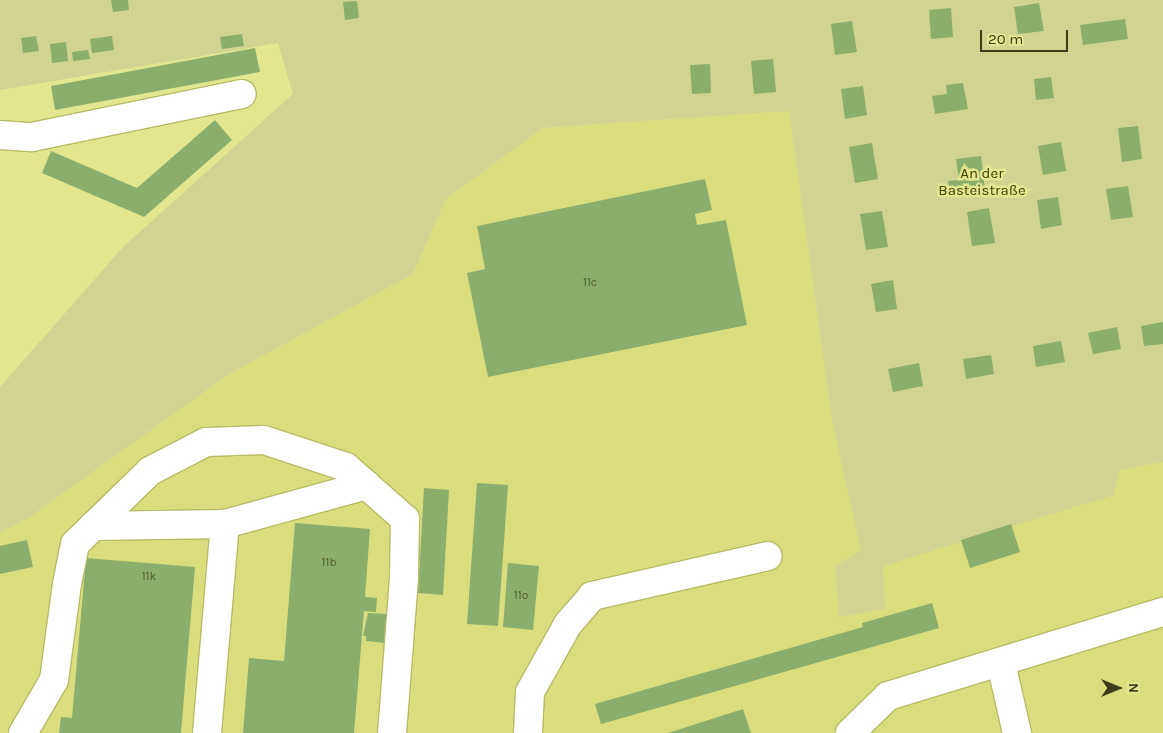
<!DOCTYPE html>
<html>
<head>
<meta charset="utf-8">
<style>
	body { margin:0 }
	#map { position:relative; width:1163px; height:733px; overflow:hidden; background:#e2e78f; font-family:Karla,sans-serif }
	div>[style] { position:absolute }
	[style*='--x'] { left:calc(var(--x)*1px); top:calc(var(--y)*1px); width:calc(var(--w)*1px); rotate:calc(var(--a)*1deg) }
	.built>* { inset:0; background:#d9dd7e }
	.green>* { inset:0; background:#d0d490 }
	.building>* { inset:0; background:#8cae6d }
	.roads { filter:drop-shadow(1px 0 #b8bb65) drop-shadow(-1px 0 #b8bb65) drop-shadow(0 1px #b8bb65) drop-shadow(0 -1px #b8bb65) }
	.minor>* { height:28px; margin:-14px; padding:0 14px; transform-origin:14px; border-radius:14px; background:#fff }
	span { translate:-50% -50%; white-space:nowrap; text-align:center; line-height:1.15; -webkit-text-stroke:5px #e2e78f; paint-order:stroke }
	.number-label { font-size:12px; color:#50592e }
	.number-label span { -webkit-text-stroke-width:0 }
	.park-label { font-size:15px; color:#404105 }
	.north { position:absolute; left:1093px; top:663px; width:50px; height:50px; -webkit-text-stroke:4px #e2e78f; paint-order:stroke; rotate:90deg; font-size:14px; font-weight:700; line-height:20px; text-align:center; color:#3c3d19 }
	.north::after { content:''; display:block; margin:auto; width:18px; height:22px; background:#3c3d19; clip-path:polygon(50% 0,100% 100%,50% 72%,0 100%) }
	.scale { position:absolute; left:980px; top:30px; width:88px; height:22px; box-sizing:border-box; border:2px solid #3c3d19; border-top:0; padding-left:6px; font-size:15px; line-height:18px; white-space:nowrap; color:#3c3d19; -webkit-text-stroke:4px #e2e78f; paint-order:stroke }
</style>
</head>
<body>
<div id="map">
	<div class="built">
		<div style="clip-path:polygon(789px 111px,832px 420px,1163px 370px,1163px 733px,0 733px,0 533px,30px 517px,228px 375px,413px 274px,446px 199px,543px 128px)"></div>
	</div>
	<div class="green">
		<div style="clip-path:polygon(0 0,1163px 0,1163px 462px,1119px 470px,1114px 495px,883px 566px,885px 609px,839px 617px,835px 566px,861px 550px,832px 420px,789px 111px,543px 128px,446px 199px,413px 274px,228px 375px,30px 517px,0 533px,0 387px,123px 247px,293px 94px,278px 43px,0 90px)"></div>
	</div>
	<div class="building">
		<div style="clip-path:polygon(111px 0,128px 0,129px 10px,113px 12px)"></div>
		<div style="clip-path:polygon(357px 1px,359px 18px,345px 20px,343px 2px)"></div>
		<div style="clip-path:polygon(1039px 3px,1044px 31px,1018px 34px,1014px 7px)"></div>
		<div style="clip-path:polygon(951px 8px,953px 37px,931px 39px,929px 10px)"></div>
		<div style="clip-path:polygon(1125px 19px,1128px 39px,1083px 45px,1080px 25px)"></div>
		<div style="clip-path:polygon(852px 21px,857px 52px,835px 55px,831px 24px)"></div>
		<div style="clip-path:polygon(242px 34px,244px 46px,222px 49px,220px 37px)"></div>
		<div style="clip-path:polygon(36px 36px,39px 51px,23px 53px,21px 38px)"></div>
		<div style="clip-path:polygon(112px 36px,114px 50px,92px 53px,90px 39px)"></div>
		<div style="clip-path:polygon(66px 42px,68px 61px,52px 63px,50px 44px)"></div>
		<div style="clip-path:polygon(255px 48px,260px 72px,55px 110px,51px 86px)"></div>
		<div style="clip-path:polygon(88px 50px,90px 59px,73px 61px,72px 52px)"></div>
		<div style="clip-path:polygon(773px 59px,776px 92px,754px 94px,751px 61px)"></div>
		<div style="clip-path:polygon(710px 64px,711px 93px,692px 94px,690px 65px)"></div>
		<div style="clip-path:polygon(1051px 77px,1054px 98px,1036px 100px,1034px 79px)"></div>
		<div style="clip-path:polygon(963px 83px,968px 109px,935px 114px,932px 96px,947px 94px,946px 85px)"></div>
		<div style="clip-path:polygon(863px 86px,867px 115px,845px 119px,841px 89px)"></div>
		<div style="clip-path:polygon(215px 120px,232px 140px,144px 217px,42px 173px,51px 151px,137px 188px)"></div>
		<div style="clip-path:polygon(1138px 126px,1142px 159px,1122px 162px,1118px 128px)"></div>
		<div style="clip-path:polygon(1061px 142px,1066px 171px,1043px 175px,1038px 146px)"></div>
		<div style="clip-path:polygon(872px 143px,878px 179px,855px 183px,849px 147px)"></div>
		<div style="clip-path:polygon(981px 156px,985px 190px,950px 194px,948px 181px,959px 180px,956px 159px)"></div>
		<div style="clip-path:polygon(705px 179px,712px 210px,695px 214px,697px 225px,726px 220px,747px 325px,488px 377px,467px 273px,485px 269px,477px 226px)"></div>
		<div style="clip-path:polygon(1128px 186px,1133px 217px,1111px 220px,1106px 189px)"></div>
		<div style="clip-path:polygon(1058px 197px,1062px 225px,1041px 229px,1037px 200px)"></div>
		<div style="clip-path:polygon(989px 208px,995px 243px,972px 246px,967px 212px)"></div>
		<div style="clip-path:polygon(882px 211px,888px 247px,866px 250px,860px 214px)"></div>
		<div style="clip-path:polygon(893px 280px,897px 309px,876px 312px,871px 284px)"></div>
		<div style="clip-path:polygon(1163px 322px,1163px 344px,1144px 346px,1141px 326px)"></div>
		<div style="clip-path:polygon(1117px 327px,1121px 349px,1093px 354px,1088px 333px)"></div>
		<div style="clip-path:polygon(1061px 341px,1065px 362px,1036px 367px,1033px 346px)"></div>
		<div style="clip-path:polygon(991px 355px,994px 374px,966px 379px,963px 359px)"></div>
		<div style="clip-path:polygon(919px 363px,923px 386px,893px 392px,888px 369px)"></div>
		<div style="clip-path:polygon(477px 483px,508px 485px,498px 626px,467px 624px)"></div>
		<div style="clip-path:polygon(424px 488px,449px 490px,443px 595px,418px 593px)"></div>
		<div style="clip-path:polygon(295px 523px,370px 529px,365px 597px,377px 598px,376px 612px,364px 611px,354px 733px,243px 733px,249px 658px,284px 661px)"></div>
		<div style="clip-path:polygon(1011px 524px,1020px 552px,970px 568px,961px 540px)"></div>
		<div style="clip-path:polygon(27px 540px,33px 567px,0 574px,0 546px)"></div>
		<div style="clip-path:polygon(86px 558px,195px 567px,181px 733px,59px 733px,61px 717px,72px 718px)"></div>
		<div style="clip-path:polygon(508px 563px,539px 566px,533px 630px,503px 627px)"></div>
		<div style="clip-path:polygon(932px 603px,939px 628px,601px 724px,595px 704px,863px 627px,862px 623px)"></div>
		<div style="clip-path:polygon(368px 613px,388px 614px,386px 643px,366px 641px,366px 636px,363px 636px)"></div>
		<div style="clip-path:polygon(743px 709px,751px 733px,668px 733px)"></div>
	</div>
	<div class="roads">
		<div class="minor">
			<div style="--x:0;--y:135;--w:32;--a:4"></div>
			<div style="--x:32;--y:137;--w:214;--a:-11.6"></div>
			<div style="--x:93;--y:526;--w:132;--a:-0.9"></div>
			<div style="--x:225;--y:524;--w:147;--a:-15.4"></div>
			<div style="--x:1001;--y:663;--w:72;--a:77.1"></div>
			<div style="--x:23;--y:733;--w:61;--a:-59.7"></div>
			<div style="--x:54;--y:680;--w:97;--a:-82.3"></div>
			<div style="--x:67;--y:584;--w:41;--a:-78.7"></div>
			<div style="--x:75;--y:544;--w:105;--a:-44.2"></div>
			<div style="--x:150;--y:471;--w:63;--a:-27.4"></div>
			<div style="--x:206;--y:442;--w:58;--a:-2"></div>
			<div style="--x:264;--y:440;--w:86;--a:18.2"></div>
			<div style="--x:346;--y:467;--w:79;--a:41.4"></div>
			<div style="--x:405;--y:519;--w:59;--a:91"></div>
			<div style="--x:404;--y:578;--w:155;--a:94.4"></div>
			<div style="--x:207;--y:733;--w:210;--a:-85.1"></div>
			<div style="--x:528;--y:733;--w:41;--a:-87.2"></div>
			<div style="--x:530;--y:692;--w:78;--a:-60.8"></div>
			<div style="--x:568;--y:624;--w:37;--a:-49"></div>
			<div style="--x:592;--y:596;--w:180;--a:-12.8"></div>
			<div style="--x:850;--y:733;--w:53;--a:-44.2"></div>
			<div style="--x:888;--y:696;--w:288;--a:-17"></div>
		</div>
	</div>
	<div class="number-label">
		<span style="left:590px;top:283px">11c</span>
		<span style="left:329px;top:563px">11b</span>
		<span style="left:149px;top:577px">11k</span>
		<span style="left:521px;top:596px">11o</span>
	</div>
	<div class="park-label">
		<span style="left:982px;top:182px">An der<br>Basteistraße</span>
	</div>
	<div class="north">N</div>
	<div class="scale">20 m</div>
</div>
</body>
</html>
